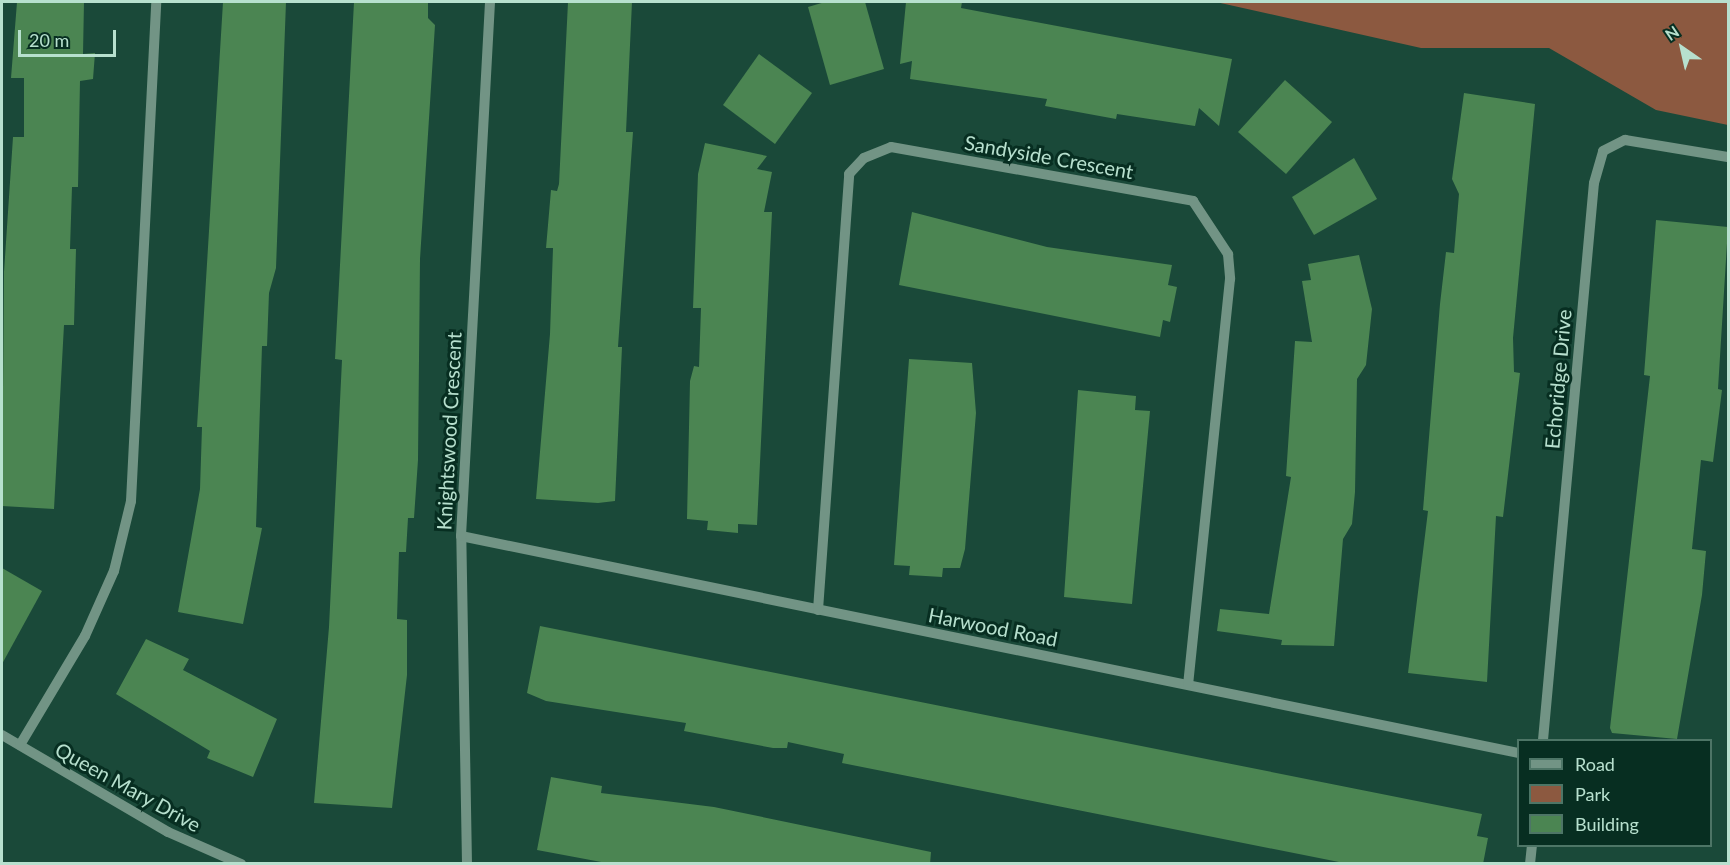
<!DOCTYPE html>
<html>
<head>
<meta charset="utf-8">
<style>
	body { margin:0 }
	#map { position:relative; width:1730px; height:865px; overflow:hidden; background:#1a4939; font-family:Lato,sans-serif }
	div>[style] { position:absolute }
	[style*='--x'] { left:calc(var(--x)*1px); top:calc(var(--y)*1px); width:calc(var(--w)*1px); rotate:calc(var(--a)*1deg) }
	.green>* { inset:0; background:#8c5940 }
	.building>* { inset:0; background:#4b8552 }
	.minor>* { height:10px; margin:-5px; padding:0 5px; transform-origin:5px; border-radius:5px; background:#729485 }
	span { translate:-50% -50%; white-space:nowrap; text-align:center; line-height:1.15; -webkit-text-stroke:6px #072e21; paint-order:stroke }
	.street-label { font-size:20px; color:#b7e0ce }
	.frame { position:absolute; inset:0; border:3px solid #b7e0ce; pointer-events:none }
	.legend { position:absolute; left:1517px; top:739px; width:195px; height:108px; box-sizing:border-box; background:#072e21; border:2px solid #4d7566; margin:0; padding:8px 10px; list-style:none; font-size:18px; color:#b7e0ce }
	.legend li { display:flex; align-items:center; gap:12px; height:30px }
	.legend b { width:30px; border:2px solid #4d7566 }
	.north { position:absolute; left:1652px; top:18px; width:60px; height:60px; -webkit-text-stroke:4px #072e21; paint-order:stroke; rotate:326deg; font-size:16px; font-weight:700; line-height:24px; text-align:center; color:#b7e0ce }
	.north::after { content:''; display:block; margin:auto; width:21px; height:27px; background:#b7e0ce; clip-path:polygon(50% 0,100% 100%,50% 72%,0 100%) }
	.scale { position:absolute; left:18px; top:30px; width:98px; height:27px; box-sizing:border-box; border:3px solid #b7e0ce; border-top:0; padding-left:8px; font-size:18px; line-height:21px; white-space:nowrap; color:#b7e0ce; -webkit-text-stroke:4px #072e21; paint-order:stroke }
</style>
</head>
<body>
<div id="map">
	<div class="green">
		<div style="clip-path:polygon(1216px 2px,1728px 2px,1728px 125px,1656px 110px,1549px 48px,1421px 48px)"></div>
	</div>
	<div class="building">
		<div style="clip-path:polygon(17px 2px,84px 2px,83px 54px,95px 53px,93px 79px,80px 81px,78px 187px,72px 187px,70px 249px,76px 249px,74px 325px,64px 325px,54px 509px,2px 506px,4px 272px,13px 137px,24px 137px,24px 78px,11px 78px)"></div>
		<div style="clip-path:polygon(223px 2px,286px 2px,276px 268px,269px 293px,267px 346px,262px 346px,256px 527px,262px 528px,243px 624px,178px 612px,200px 489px,202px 427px,197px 427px)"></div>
		<div style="clip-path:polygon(354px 2px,428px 2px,428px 18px,435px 25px,420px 259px,418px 460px,414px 518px,408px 518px,406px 552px,399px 552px,397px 619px,407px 620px,407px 675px,392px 808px,314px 803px,329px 627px,342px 360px,335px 359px)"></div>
		<div style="clip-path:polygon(568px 2px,632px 2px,626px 132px,633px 132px,618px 347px,622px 347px,615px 501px,598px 503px,536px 499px,550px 334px,553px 248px,546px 248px,551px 190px,557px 191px,559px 184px)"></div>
		<div style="clip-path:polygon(825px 2px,865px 2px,884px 69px,830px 85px,808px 7px)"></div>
		<div style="clip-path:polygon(906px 2px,962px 2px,961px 8px,1232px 59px,1219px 126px,1199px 108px,1195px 126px,1117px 114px,1116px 119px,1045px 106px,1047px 99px,910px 79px,912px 61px,900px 64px)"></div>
		<div style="clip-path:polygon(759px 54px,812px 93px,775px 144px,723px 105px)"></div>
		<div style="clip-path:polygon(1285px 80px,1332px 122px,1286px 174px,1238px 132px)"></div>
		<div style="clip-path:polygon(1464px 93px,1535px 104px,1513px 338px,1514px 372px,1520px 373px,1503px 517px,1496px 516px,1487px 682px,1408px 673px,1428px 511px,1423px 510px,1440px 304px,1446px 252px,1454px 253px,1459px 194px,1452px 179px)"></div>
		<div style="clip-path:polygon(705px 143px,767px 156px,757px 169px,772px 172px,764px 212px,772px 212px,757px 525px,738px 524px,738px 533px,707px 530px,708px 521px,687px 519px,690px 381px,694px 366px,699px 367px,701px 308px,693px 308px,698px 174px)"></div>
		<div style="clip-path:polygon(1354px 158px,1377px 199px,1314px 235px,1292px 197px)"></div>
		<div style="clip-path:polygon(912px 212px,1047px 247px,1172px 265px,1168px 285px,1177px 287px,1170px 322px,1163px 320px,1160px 337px,899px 285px)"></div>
		<div style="clip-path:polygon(1656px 220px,1728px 227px,1718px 389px,1722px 390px,1713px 462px,1701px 460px,1692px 549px,1706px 551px,1702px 595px,1677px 739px,1612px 733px,1610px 728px,1650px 376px,1644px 375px)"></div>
		<div style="clip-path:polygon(1359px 255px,1372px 309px,1366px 365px,1357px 379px,1355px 492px,1352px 524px,1343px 539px,1334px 646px,1281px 645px,1282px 640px,1217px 631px,1220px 609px,1269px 614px,1291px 477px,1286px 476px,1295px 341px,1312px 342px,1302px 281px,1311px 280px,1308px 264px)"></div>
		<div style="clip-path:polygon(909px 359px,972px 363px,976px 413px,965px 549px,960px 568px,943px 568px,942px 577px,909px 575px,910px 566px,894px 565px)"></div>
		<div style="clip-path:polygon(1078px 390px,1136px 396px,1135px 410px,1150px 411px,1132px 604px,1064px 597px)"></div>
		<div style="clip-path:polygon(2px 568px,42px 591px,2px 664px)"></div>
		<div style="clip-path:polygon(540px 626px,1482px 814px,1477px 836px,1488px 838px,1483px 864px,1349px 864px,842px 763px,844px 754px,788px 742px,787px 748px,773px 748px,684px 731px,686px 723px,546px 701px,527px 693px)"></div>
		<div style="clip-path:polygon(146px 639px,189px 659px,183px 670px,277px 719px,253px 777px,207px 758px,210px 751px,116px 694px)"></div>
		<div style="clip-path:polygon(551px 777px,602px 786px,601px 793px,714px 807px,931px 852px,930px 864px,612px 864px,537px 850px)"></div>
	</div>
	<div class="minor">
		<div style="--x:461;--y:536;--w:1079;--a:11.6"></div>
		<div style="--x:818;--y:610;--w:437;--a:-85.9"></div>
		<div style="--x:849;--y:174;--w:22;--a:-47"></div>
		<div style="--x:864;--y:158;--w:29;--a:-22"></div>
		<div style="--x:891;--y:147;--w:307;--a:10.1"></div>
		<div style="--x:1193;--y:201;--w:64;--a:56.6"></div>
		<div style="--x:1228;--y:254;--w:25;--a:85"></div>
		<div style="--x:1230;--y:279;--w:407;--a:95.9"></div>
		<div style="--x:2;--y:735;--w:192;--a:30.3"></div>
		<div style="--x:168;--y:832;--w:80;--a:23.7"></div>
		<div style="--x:1543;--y:740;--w:559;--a:-84.77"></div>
		<div style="--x:1594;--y:183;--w:33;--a:-74"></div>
		<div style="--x:1603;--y:151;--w:25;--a:-27"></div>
		<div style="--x:1625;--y:140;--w:104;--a:9.4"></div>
		<div style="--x:20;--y:745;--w:127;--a:-59.2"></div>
		<div style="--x:85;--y:636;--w:71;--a:-66"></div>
		<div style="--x:114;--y:571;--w:72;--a:-76.3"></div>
		<div style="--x:131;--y:501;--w:500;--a:-87.1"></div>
		<div style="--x:467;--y:864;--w:328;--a:-91"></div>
		<div style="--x:461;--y:536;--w:535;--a:-86.89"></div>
		<div style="--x:1530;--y:864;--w:18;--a:-84"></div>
	</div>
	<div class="street-label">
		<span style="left:1049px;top:157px;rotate:10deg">Sandyside Crescent</span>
		<span style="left:1558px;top:379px;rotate:-85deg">Echoridge Drive</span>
		<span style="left:449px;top:431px;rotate:-87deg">Knightswood Crescent</span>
		<span style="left:993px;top:627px;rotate:11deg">Harwood Road</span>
		<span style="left:128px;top:787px;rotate:29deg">Queen Mary Drive</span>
	</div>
	<div class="frame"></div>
	<ul class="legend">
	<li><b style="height:8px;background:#729485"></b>Road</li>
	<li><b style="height:16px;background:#8c5940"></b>Park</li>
	<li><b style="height:16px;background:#4b8552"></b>Building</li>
	</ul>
	<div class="north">N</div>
	<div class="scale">20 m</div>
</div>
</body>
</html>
